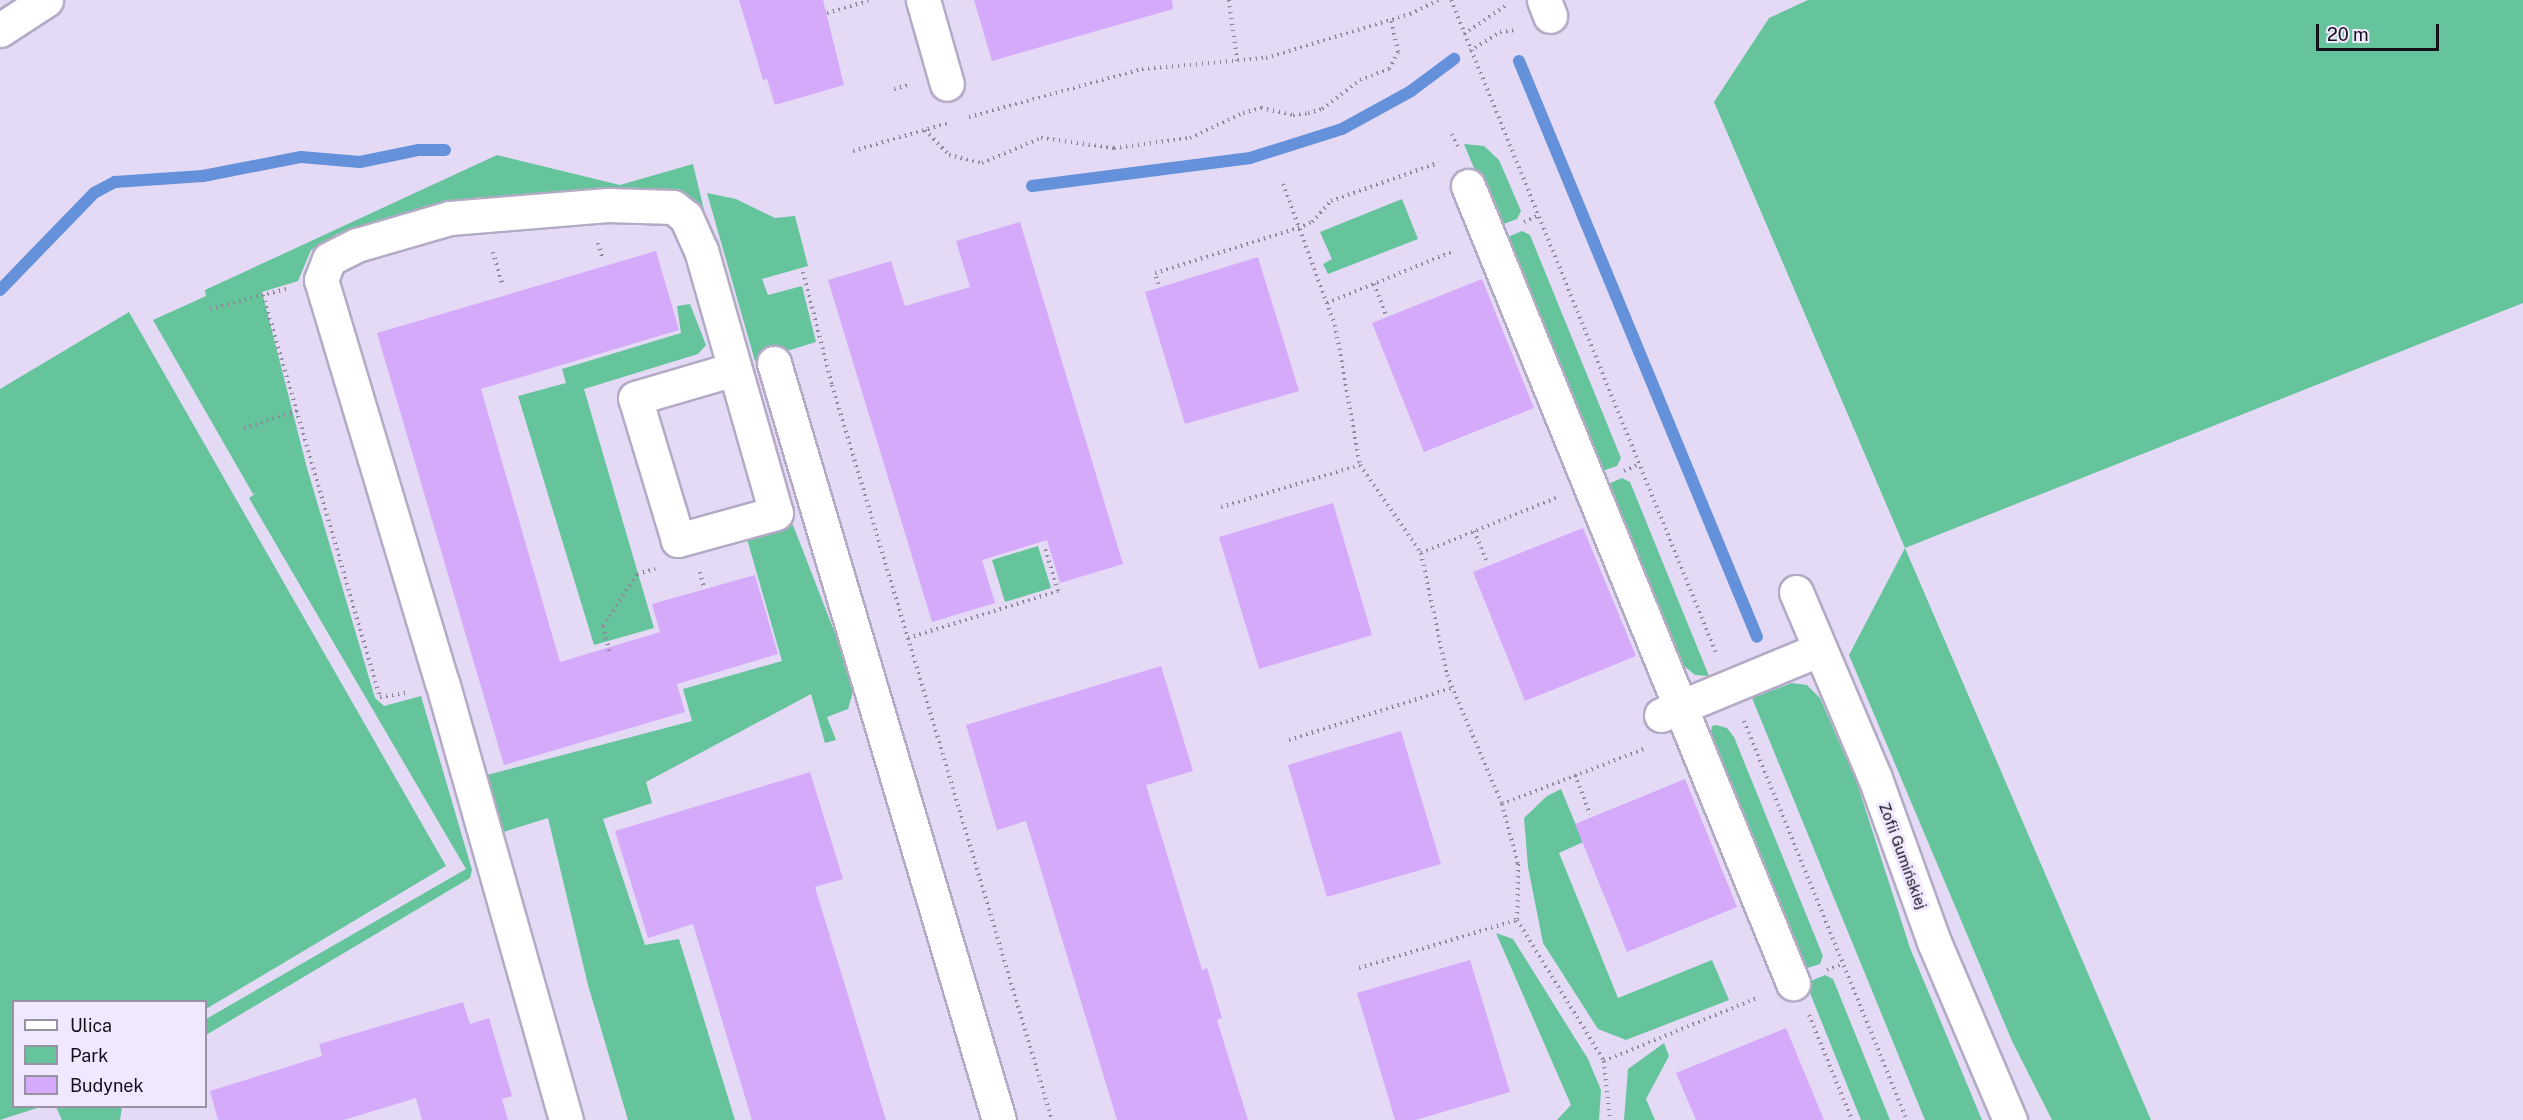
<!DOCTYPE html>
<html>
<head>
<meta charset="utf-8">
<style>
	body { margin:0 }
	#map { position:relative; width:2523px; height:1120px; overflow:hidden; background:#e4daf6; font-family:"Public Sans",sans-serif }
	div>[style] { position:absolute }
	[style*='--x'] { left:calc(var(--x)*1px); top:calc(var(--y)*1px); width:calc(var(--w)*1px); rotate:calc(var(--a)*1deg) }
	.green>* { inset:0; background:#66c49d }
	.stream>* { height:12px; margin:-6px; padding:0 6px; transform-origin:6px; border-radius:6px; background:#6491da }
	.building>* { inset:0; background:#d5aafb }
	.path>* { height:4px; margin-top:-2px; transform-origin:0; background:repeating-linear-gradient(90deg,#8f889c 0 1.5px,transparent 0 6px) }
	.roads { filter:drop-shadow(2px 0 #b3aac5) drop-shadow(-2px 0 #b3aac5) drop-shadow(0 2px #b3aac5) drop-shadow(0 -2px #b3aac5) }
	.minor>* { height:33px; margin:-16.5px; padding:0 16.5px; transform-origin:16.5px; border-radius:16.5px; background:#fff }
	span { translate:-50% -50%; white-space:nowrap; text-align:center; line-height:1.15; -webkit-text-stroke:6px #f0e8ff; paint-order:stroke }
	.street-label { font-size:15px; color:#131019 }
	.legend { position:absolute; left:12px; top:1000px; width:195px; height:108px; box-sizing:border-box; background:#f0e8ff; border:2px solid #9892a3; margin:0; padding:8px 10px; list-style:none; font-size:18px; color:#131019 }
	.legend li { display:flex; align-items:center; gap:12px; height:30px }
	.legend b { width:30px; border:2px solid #9892a3 }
	.scale { position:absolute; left:2316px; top:24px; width:123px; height:27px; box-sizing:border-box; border:3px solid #131019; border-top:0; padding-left:8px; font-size:18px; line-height:21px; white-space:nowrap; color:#131019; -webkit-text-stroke:4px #f0e8ff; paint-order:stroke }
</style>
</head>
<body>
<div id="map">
	<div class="green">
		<div style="clip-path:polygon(1808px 0,2523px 0,2523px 303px,1905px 548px,2151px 1120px,2052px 1120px,2012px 1041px,1849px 655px,1905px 548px,1714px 102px,1769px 18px)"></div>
		<div style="clip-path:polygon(1464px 144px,1484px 146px,1499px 160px,1521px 211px,1517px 219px,1498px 226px)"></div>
		<div style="clip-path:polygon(497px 155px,620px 185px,693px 164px,704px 210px,684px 195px,477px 197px,337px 234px,311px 250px,298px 281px,262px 292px,307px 468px,375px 698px,384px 706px,421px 696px,472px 870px,470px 878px,206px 1035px,206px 1019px,466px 869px,249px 498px,257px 492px,253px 494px,153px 320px,206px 296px,205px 290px)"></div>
		<div style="clip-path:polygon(707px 193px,736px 199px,775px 218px,795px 216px,808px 266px,762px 279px,768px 295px,802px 286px,816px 342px,755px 361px)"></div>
		<div style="clip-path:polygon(1402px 199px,1418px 239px,1328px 274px,1323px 264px,1332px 259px,1320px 232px)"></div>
		<div style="clip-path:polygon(1522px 231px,1530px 235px,1621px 458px,1617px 466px,1599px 472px,1503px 239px)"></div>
		<div style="clip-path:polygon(690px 304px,706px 345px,698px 354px,584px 389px,654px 628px,594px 645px,518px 396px,566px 383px,562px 369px,681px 333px,677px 306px)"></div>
		<div style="clip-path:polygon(129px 312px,446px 866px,206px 1009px,206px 1002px,14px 1002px,14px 1106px,40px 1107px,0 1120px,0 389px)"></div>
		<div style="clip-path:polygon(1622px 478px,1630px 482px,1709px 676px,1695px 675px,1678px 661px,1606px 485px)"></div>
		<div style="clip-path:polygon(793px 525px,855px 685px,848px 709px,827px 717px,836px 740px,825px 743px,811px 694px,646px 782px,652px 803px,603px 819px,645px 945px,679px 939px,735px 1120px,628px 1120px,588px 985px,548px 818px,497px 834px,483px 776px,692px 721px,683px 689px,782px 661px,747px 539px)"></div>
		<div style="clip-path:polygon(1038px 546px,1051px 588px,1005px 602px,992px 560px)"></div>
		<div style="clip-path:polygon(1792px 683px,1807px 685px,1820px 698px,1857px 783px,1910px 948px,1982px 1120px,1925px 1120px,1752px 698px)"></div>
		<div style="clip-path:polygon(1716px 725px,1727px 728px,1734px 737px,1823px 956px,1820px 964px,1804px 969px,1710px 737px,1712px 726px)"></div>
		<div style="clip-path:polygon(1561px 789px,1583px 842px,1559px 853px,1618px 998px,1712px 960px,1729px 1000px,1626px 1040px,1598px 1029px,1543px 943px,1528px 867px,1524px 818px,1547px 796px)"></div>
		<div style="clip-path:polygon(1496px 933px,1513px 939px,1588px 1059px,1601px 1090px,1599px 1120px,1557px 1120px,1571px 1105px)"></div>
		<div style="clip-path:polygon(1825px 975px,1833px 979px,1890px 1120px,1861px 1120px,1806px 983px)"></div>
		<div style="clip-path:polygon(1664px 1043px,1669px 1056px,1646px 1099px,1655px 1120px,1624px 1120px,1628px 1069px)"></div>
		<div style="clip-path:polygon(56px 1107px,122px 1107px,120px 1120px,62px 1120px)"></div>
	</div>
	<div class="stream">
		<div style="--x:1519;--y:61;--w:623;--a:67.55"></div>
		<div style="--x:1032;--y:186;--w:220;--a:-7.3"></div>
		<div style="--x:1250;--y:158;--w:96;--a:-17.5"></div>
		<div style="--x:1342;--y:129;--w:79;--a:-28.8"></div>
		<div style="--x:1411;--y:91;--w:54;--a:-36.7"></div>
		<div style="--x:0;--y:290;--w:135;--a:-45.9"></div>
		<div style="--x:94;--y:193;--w:24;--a:-28"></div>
		<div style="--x:115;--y:182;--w:88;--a:-3.9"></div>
		<div style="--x:203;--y:176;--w:100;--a:-11"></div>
		<div style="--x:301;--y:157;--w:59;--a:4.8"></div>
		<div style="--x:360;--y:162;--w:59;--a:-11.7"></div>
		<div style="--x:418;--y:150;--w:27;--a:0"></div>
	</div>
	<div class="building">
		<div style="clip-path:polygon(739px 0,823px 0,844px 85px,775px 105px,767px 79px,763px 80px)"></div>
		<div style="clip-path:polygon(974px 0,1172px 0,1173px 9px,992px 61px)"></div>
		<div style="clip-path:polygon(1020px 222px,1123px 564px,1060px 583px,1047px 540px,982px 560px,995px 603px,932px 622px,828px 280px,891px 261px,905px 306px,970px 287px,956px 241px)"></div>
		<div style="clip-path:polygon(656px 251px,679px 330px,481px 389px,560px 662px,660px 632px,652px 604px,755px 575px,778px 654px,677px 684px,685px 712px,504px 765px,377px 333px)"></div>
		<div style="clip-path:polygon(1258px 257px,1299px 391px,1185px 424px,1145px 292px)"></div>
		<div style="clip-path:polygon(1482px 279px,1534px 408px,1424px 452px,1372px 323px)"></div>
		<div style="clip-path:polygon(1333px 503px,1372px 635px,1259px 669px,1219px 537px)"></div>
		<div style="clip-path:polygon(1583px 528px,1636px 656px,1525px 701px,1473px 572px)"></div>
		<div style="clip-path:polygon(1161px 666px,1193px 771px,1146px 785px,1202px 970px,1207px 968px,1222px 1018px,1217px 1020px,1248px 1120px,1117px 1120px,1026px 821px,997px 830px,966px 725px)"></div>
		<div style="clip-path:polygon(1401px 731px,1441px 864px,1327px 897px,1288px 765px)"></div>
		<div style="clip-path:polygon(810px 772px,843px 879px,815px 887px,886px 1120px,752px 1120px,693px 924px,648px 938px,615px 831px)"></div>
		<div style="clip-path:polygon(1685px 779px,1737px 907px,1627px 952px,1575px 824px)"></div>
		<div style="clip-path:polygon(1470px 960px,1510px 1092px,1416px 1120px,1395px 1120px,1357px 993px)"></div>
		<div style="clip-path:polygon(463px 1002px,470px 1024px,489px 1018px,512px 1096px,502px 1099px,508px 1120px,422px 1120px,416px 1098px,344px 1120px,218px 1120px,210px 1091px,322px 1056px,319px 1044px)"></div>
		<div style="clip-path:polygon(1786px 1028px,1824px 1120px,1696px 1120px,1676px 1073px)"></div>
	</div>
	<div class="path">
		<div style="--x:1229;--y:0;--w:62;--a:82.5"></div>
		<div style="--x:1451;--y:0;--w:705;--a:67.91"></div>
		<div style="--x:827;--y:13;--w:43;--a:-16.3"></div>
		<div style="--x:1464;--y:34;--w:53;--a:-34.3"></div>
		<div style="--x:1470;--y:51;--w:36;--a:-32"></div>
		<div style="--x:1500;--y:32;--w:15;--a:-8"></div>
		<div style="--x:894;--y:89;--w:15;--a:-16"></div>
		<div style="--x:969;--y:117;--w:180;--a:-15.5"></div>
		<div style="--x:1142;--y:69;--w:124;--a:-5.1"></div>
		<div style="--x:1266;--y:58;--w:151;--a:-17"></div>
		<div style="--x:1410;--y:14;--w:32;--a:-26"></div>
		<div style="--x:925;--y:130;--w:35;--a:46"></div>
		<div style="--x:949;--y:155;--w:34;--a:14"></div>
		<div style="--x:982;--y:163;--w:64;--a:-23"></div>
		<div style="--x:1041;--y:138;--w:74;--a:7.8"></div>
		<div style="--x:1114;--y:148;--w:77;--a:-7.5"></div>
		<div style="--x:1190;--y:138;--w:59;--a:-25.3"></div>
		<div style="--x:1243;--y:113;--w:19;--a:-16"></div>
		<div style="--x:1261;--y:108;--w:33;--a:12"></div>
		<div style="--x:1293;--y:115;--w:15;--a:-8"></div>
		<div style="--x:1308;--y:113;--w:15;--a:-16"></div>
		<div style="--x:1322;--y:109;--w:48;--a:-37.3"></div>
		<div style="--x:1360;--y:80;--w:31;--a:-21"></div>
		<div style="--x:1389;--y:69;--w:19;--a:-62"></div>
		<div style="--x:1398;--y:52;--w:33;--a:-102"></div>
		<div style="--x:1452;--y:134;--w:17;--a:65"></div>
		<div style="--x:853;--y:151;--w:99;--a:-16.4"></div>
		<div style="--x:1283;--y:184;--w:150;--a:69.8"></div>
		<div style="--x:1335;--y:325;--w:142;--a:79.9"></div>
		<div style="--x:1360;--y:465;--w:107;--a:55.3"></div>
		<div style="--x:1421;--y:553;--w:125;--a:78"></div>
		<div style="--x:1447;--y:675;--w:140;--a:66.9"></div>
		<div style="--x:1502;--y:804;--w:62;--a:75.1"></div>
		<div style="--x:1518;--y:864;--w:56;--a:91"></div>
		<div style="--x:1517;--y:920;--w:166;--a:58.3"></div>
		<div style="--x:1604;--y:1061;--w:59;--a:84.2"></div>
		<div style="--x:1524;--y:222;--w:14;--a:-25"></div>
		<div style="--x:598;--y:243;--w:14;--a:73"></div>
		<div style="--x:493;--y:252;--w:35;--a:74"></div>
		<div style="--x:803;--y:272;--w:117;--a:75.6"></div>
		<div style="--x:832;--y:385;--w:264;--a:73.3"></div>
		<div style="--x:908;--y:638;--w:157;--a:-17.4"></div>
		<div style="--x:1058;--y:591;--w:48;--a:-106.9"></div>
		<div style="--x:1158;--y:284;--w:11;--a:-105"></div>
		<div style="--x:1155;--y:273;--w:150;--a:-17.5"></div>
		<div style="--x:1298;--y:228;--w:15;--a:-23"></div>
		<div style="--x:1312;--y:222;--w:28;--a:-48"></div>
		<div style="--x:1331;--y:201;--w:114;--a:-19.6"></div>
		<div style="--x:1374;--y:284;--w:33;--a:69"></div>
		<div style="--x:286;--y:289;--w:24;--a:165"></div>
		<div style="--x:263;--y:295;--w:419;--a:73.8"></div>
		<div style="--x:380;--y:697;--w:26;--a:-9"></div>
		<div style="--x:1327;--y:303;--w:137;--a:-22.3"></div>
		<div style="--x:210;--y:309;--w:55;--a:-14.8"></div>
		<div style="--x:244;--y:428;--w:56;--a:-17.8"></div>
		<div style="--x:1624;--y:471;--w:17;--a:-25"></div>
		<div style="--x:1221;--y:507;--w:145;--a:-16.8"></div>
		<div style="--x:1474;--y:531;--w:34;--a:67"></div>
		<div style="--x:1421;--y:553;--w:146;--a:-22.2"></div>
		<div style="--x:700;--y:572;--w:16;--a:76"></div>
		<div style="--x:908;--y:638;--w:503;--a:73.37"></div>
		<div style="--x:609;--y:651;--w:26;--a:-103"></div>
		<div style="--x:603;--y:626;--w:62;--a:-56.8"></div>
		<div style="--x:637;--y:574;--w:19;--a:-16"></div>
		<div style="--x:1744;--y:721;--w:431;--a:67.8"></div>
		<div style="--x:1289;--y:740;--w:171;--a:-17.7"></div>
		<div style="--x:1575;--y:775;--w:42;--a:69"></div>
		<div style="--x:1502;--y:804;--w:152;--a:-21.2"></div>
		<div style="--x:1359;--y:968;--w:165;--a:-16.9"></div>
		<div style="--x:1827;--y:970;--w:17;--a:-21"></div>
		<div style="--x:1809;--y:1015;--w:113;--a:67.7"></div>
		<div style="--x:1604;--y:1061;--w:168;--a:-22.4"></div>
	</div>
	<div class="roads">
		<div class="minor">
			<div style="--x:923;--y:0;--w:87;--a:74.1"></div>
			<div style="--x:1544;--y:0;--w:17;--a:69"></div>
			<div style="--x:0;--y:30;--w:55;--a:-33.1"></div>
			<div style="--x:1468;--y:186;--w:861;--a:67.82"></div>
			<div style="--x:774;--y:363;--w:790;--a:73.45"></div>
			<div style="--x:1796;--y:592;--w:202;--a:67"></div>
			<div style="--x:1875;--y:778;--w:174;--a:70.2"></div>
			<div style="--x:1934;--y:942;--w:194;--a:66.9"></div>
			<div style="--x:1661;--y:715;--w:172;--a:-22.5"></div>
			<div style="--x:566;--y:1120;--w:454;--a:-105.8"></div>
			<div style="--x:442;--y:683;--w:421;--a:-106.7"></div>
			<div style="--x:321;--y:280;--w:22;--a:-69"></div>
			<div style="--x:329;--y:259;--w:31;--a:-27"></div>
			<div style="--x:357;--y:245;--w:97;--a:-16.2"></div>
			<div style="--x:450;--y:218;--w:158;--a:-4.7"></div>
			<div style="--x:607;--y:205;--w:66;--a:1.7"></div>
			<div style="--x:673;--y:207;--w:16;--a:38"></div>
			<div style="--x:686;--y:217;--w:36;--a:66"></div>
			<div style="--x:701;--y:250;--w:273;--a:74.1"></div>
			<div style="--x:776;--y:513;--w:102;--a:164.6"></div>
			<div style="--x:678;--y:540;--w:148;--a:-106.8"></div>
			<div style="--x:635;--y:398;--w:103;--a:-16.3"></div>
		</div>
	</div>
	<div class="street-label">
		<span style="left:1903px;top:856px;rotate:70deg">Zofii Gumińskiej</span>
	</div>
	<ul class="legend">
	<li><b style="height:8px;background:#fff"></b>Ulica</li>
	<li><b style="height:16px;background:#66c49d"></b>Park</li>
	<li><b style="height:16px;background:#d5aafb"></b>Budynek</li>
	</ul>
	<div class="scale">20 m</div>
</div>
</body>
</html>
